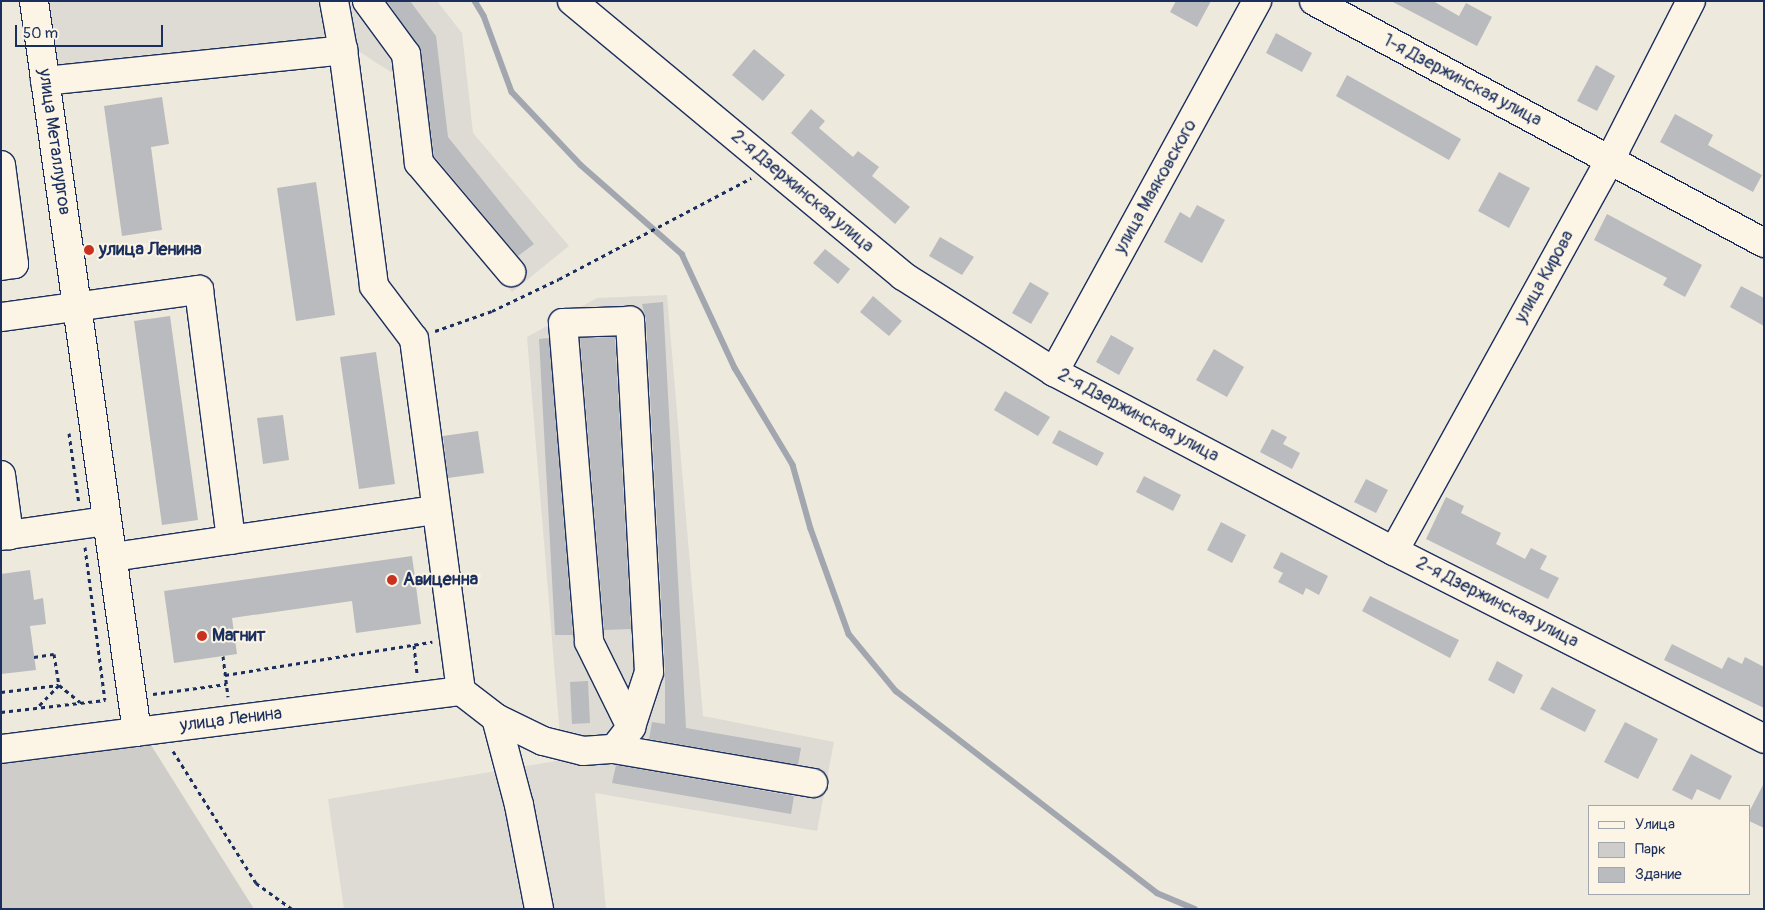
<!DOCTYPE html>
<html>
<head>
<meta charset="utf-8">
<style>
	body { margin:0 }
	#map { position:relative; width:1765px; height:910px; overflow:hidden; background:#eee9dd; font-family:Pangolin,sans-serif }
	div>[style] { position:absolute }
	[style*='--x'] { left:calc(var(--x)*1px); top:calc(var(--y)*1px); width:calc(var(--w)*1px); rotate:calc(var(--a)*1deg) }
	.built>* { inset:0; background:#dedbd4 }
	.green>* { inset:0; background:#cfcdca }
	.stream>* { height:5.5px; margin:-2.75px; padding:0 2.75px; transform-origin:2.75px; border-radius:2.75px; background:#a2a7af }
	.building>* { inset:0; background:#babbbe }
	.path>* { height:3px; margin-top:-1.5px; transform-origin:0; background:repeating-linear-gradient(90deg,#1b2f5e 0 4px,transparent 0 8px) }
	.roads { filter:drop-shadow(1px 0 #1b2f5e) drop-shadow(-1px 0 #1b2f5e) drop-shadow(0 1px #1b2f5e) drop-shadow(0 -1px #1b2f5e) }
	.minor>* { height:28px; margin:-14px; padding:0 14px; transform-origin:14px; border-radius:14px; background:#fcf5e5 }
	.dots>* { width:14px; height:14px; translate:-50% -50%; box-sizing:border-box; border:2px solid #fcf5e5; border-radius:50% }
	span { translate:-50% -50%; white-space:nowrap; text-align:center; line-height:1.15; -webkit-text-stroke:4px #fcf5e5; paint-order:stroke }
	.street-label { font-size:18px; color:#1b2f5e }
	.poi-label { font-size:18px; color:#1b2f5e; font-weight:700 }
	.left { translate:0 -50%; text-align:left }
	.frame { position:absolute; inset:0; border:2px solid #1b2f5e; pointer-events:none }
	.legend { position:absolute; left:1588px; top:805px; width:162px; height:90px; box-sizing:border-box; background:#fcf5e5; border:1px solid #a2a6af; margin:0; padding:6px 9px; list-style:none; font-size:15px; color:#1b2f5e }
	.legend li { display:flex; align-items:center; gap:10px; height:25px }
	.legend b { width:25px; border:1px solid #a2a6af }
	.scale { position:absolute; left:15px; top:25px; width:148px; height:22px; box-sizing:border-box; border:2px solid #1b2f5e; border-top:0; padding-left:6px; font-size:15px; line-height:18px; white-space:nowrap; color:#1b2f5e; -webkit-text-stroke:4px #fcf5e5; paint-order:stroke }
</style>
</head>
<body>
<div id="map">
	<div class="built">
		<div style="clip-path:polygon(44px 1px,437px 1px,462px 33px,473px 133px,569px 246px,512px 292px,406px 163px,397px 76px,346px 43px,53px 73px)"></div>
		<div style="clip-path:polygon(667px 295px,703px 716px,834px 742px,817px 831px,595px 793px,606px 909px,344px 909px,328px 799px,562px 760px,527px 337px,597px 298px)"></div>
	</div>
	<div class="green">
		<div style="clip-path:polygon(151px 745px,254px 909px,1px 909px,1px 764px)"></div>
	</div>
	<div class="stream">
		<div style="--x:475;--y:1;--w:17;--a:59"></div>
		<div style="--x:484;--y:16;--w:81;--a:69.8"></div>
		<div style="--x:512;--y:92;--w:100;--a:46.6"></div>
		<div style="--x:581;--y:165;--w:135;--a:41.4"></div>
		<div style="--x:682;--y:254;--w:126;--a:65.1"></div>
		<div style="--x:735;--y:368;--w:113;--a:59.1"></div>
		<div style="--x:793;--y:465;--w:66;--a:74.3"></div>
		<div style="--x:811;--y:529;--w:112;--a:70.1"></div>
		<div style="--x:849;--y:634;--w:74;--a:50.5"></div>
		<div style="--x:896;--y:691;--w:330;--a:37.7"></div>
		<div style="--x:1157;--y:893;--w:41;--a:22.8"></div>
	</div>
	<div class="building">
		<div style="clip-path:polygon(387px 1px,410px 1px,436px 36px,448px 137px,534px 244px,518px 256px,434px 156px,421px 52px)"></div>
		<div style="clip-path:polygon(1176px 1px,1211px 1px,1197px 27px,1170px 12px)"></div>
		<div style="clip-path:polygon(1391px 1px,1433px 1px,1459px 16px,1466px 3px,1492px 17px,1477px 46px)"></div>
		<div style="clip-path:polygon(1276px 33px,1312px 53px,1302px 72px,1266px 53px)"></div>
		<div style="clip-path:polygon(754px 49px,785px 75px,763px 101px,732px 75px)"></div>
		<div style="clip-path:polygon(1596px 65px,1615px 76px,1597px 111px,1577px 101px)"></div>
		<div style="clip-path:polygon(1347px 75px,1461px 139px,1449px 160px,1336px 96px)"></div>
		<div style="clip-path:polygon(162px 97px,169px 144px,151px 147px,162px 230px,122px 236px,104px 106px)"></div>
		<div style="clip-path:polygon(811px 109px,825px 121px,819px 128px,853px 157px,858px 151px,879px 167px,872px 176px,910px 207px,895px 224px,791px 133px)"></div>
		<div style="clip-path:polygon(1675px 114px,1713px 135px,1708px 145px,1762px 175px,1753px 192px,1660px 142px)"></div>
		<div style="clip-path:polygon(1499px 172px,1530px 188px,1509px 228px,1478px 211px)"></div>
		<div style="clip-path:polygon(316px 182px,335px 315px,296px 321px,277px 188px)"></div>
		<div style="clip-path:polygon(1197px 205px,1225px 220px,1202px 263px,1164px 242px,1180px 212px,1190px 218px)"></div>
		<div style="clip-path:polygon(1607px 214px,1702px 265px,1685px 297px,1663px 285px,1667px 278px,1594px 240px)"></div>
		<div style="clip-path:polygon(940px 237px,974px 257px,962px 275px,929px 256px)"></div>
		<div style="clip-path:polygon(825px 249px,850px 269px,838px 284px,813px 263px)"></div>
		<div style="clip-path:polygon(1030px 282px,1049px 293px,1031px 324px,1012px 313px)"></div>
		<div style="clip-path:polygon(1741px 286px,1764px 298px,1764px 326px,1730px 307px)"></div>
		<div style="clip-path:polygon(873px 296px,902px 321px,889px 336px,860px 312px)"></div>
		<div style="clip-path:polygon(663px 302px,686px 728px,801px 748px,798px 765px,649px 739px,652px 722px,665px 724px,665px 671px,646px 320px,642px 304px)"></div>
		<div style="clip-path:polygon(170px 316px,198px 520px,162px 525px,134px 321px)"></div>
		<div style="clip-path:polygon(1111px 335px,1134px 348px,1119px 375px,1096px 362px)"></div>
		<div style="clip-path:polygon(615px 337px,631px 629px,604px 630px,580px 338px)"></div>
		<div style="clip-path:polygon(549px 338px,573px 635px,555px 635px,539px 339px)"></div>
		<div style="clip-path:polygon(1214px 349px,1244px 367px,1227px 397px,1196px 380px)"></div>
		<div style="clip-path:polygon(376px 352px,395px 484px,359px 489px,340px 357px)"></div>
		<div style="clip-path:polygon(1005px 391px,1050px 417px,1038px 436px,994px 410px)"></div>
		<div style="clip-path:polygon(283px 415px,289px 460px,263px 464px,257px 418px)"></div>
		<div style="clip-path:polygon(1272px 429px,1287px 437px,1283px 444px,1300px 453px,1292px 469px,1260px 452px)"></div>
		<div style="clip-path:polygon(1059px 430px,1104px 453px,1097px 466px,1052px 443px)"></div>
		<div style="clip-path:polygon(478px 431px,484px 473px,448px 478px,443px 436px)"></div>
		<div style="clip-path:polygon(1144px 476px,1181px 495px,1173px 511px,1136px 492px)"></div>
		<div style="clip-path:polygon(1366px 479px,1388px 490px,1376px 513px,1354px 502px)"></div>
		<div style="clip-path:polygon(1446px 497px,1464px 506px,1461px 513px,1501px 533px,1496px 544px,1525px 559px,1531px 548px,1547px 556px,1540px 569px,1559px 578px,1548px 599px,1426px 539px)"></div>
		<div style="clip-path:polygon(1221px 522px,1246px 535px,1232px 563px,1207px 550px)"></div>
		<div style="clip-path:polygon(1281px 552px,1328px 576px,1319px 595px,1306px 588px,1303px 595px,1278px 582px,1283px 573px,1273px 568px)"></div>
		<div style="clip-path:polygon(412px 556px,421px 624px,356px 633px,352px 601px,232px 618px,237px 654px,174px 663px,164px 591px)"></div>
		<div style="clip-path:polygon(30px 570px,34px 600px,43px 598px,46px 624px,30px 626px,36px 670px,1px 674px,1px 574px)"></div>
		<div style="clip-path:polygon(1370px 596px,1459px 640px,1450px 658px,1362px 611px)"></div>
		<div style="clip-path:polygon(1672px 644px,1722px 669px,1728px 657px,1742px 664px,1745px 657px,1764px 667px,1764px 708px,1664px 660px)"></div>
		<div style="clip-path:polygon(1497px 661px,1523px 675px,1514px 694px,1488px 680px)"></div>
		<div style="clip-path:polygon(588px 681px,590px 723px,572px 724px,570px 682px)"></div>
		<div style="clip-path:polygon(1552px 687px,1596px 710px,1585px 732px,1540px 709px)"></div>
		<div style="clip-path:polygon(1625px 722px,1658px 739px,1638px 779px,1604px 762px)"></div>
		<div style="clip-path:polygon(1691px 754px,1732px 776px,1720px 800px,1697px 789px,1692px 800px,1672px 790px)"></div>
		<div style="clip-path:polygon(616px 765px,794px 796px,791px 814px,612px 783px)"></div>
		<div style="clip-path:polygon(1764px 783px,1764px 828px,1749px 821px,1749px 812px)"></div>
	</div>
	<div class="path">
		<div style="--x:435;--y:331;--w:60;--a:-19.3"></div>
		<div style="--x:492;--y:311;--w:74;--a:-25.5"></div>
		<div style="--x:559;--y:279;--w:217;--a:-27.7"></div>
		<div style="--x:69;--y:433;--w:72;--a:82"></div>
		<div style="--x:85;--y:547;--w:154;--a:82.6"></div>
		<div style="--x:414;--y:645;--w:29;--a:84"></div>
		<div style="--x:223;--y:656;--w:41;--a:83"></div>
		<div style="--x:34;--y:657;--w:20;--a:-9"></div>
		<div style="--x:54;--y:654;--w:31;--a:81"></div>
		<div style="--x:59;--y:685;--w:30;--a:134"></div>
		<div style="--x:225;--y:675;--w:210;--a:-9.1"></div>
		<div style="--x:1;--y:692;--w:58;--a:-6.9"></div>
		<div style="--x:59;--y:685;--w:27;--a:39"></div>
		<div style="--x:153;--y:694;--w:74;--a:-7.8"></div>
		<div style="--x:1;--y:712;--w:105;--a:-6.6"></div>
		<div style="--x:173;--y:751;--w:156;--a:57.8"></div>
		<div style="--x:256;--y:883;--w:44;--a:35.8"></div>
	</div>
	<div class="roads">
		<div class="minor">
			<div style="--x:34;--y:1;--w:738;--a:81.98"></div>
			<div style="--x:334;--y:1;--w:50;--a:79.6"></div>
			<div style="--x:367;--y:1;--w:66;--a:53.7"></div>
			<div style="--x:406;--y:54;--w:110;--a:83.2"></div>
			<div style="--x:419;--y:163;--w:143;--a:49.8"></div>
			<div style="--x:572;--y:1;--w:430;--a:39.7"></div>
			<div style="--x:903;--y:276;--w:179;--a:32.4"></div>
			<div style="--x:1054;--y:372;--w:384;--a:27.8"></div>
			<div style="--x:1394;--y:551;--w:415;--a:26.9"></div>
			<div style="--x:1314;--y:1;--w:511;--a:28.27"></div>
			<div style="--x:45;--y:81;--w:300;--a:-5.9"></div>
			<div style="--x:343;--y:50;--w:238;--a:82.5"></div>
			<div style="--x:374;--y:286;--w:66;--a:53"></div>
			<div style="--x:414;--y:339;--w:355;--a:82.4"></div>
			<div style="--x:461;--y:691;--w:44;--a:37.6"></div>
			<div style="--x:496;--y:718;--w:52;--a:26.1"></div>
			<div style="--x:543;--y:741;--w:41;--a:14"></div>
			<div style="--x:583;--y:751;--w:31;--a:-4"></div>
			<div style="--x:614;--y:749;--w:28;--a:-52"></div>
			<div style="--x:631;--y:727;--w:58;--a:-71.9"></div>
			<div style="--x:649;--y:672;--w:352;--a:-93.1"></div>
			<div style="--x:630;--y:321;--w:67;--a:178.3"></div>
			<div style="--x:563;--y:323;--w:320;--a:85.3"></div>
			<div style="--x:589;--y:642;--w:95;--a:63.7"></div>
			<div style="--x:1;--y:165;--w:100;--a:82.5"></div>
			<div style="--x:14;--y:264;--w:13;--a:171"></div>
			<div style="--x:1;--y:317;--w:200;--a:-7.8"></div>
			<div style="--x:199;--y:290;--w:252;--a:82.7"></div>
			<div style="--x:1054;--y:372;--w:423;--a:-61.3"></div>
			<div style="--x:1;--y:475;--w:61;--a:82.4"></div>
			<div style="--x:1;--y:536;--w:107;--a:-8.1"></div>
			<div style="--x:1394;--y:551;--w:458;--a:-61.1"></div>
			<div style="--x:1615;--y:150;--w:167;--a:-63"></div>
			<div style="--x:113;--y:557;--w:326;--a:-8.3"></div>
			<div style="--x:496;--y:718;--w:90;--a:75.2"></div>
			<div style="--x:519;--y:805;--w:106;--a:79.1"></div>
			<div style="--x:1;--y:749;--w:464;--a:-7.2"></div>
			<div style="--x:614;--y:749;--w:202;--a:9.7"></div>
		</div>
	</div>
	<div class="dots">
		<div style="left:89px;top:250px;background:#c8321e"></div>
		<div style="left:392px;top:580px;background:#c8321e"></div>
		<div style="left:202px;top:636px;background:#c8321e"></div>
	</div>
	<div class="street-label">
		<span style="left:1462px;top:81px;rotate:28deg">1-я Дзержинская улица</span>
		<span style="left:54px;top:142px;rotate:82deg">улица Металлургов</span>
		<span style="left:1156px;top:187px;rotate:-61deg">улица Маяковского</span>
		<span style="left:802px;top:192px;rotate:40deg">2-я Дзержинская улица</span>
		<span style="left:1545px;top:277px;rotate:-61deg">улица Кирова</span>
		<span style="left:1138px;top:416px;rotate:28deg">2-я Дзержинская улица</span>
		<span style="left:1497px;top:603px;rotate:27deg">2-я Дзержинская улица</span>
		<span style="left:231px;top:720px;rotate:-7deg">улица Ленина</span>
	</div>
	<div class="poi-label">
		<span class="left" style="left:99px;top:250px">улица Ленина</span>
		<span class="left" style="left:403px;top:580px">Авиценна</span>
		<span class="left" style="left:212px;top:636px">Магнит</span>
	</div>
	<div class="frame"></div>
	<ul class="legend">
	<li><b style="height:6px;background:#fcf5e5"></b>Улица</li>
	<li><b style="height:14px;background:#cfcdca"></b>Парк</li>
	<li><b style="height:14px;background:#babbbe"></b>Здание</li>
	</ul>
	<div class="scale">50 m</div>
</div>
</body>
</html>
